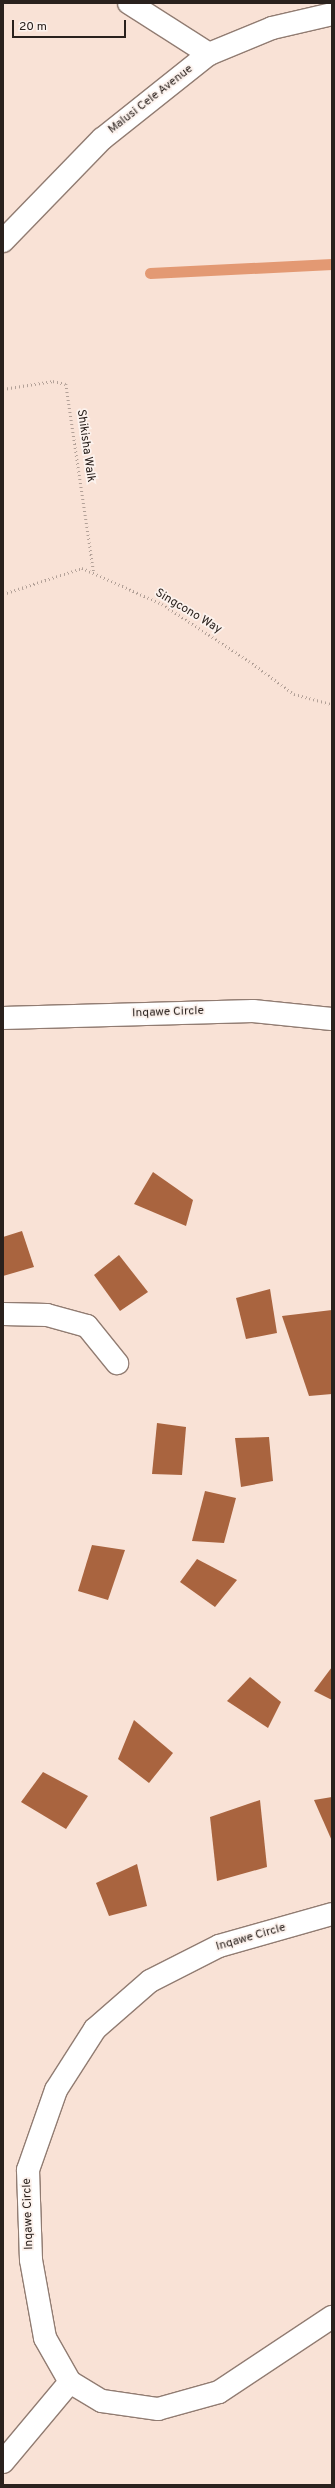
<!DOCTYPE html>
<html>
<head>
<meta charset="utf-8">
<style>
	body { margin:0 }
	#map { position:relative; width:335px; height:2488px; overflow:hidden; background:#f9e2d6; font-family:Overpass,sans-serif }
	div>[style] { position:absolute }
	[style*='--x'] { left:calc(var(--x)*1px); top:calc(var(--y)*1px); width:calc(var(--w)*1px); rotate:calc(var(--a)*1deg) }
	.stream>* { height:11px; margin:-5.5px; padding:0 5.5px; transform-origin:5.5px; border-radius:5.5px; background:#e39973 }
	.building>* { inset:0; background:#a9643f }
	.path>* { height:2.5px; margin-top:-1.25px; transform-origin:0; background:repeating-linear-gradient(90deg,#b3a198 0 1px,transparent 0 4px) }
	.roads { filter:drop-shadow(1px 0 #917c72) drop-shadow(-1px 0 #917c72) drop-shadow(0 1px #917c72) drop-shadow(0 -1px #917c72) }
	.street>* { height:22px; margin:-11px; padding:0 11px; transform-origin:11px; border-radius:11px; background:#fff }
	span { translate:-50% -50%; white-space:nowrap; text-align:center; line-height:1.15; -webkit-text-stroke:3.5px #fcf2ed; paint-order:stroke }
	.street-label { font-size:12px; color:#2a211d }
	.frame { position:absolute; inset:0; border:4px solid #2a211d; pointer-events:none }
	.scale { position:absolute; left:12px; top:20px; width:114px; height:18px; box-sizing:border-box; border:2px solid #2a211d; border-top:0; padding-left:5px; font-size:12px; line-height:14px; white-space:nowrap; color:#2a211d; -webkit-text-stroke:3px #fcf2ed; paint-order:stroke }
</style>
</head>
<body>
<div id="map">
	<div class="stream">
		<div style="--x:150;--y:273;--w:182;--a:-2.8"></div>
	</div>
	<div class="building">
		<div style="clip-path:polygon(153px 1172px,193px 1200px,186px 1226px,134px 1204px)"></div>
		<div style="clip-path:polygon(22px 1231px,34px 1267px,3px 1276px,3px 1237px)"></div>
		<div style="clip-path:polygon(119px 1255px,148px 1292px,120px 1311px,94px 1275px)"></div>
		<div style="clip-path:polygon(270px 1289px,277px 1333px,246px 1339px,236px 1298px)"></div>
		<div style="clip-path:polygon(332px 1310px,332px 1394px,309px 1396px,282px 1316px)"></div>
		<div style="clip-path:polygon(157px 1423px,186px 1427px,182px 1475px,152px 1474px)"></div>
		<div style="clip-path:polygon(269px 1437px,273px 1481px,241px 1487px,235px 1438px)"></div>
		<div style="clip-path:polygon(205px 1491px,236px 1498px,224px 1543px,192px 1541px)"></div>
		<div style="clip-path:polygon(92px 1545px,125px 1550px,108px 1600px,78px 1591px)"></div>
		<div style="clip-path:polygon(197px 1559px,237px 1580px,215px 1607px,180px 1582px)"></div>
		<div style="clip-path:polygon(332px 1667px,332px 1700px,314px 1691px)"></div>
		<div style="clip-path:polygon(250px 1677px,281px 1702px,268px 1728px,227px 1701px)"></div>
		<div style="clip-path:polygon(134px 1720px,173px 1753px,149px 1783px,118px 1759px)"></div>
		<div style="clip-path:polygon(43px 1772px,88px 1796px,66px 1829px,21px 1802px)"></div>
		<div style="clip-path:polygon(332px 1797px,332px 1841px,314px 1800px)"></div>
		<div style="clip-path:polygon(260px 1800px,267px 1867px,217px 1881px,210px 1817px)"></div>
		<div style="clip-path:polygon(137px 1864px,147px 1906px,109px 1916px,96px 1883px)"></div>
	</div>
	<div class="path">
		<div style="--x:3;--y:389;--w:51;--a:-9.1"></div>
		<div style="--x:53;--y:381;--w:13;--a:13"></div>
		<div style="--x:66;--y:384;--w:191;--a:81.6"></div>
		<div style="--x:3;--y:594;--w:83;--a:-18.2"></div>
		<div style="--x:82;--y:568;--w:88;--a:24.2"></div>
		<div style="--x:162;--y:604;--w:104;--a:33.2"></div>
		<div style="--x:249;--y:661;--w:56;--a:36.3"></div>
		<div style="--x:294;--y:694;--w:39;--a:15"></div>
	</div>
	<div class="roads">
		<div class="street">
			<div style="--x:129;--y:3;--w:95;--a:32.5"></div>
			<div style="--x:3;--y:241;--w:142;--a:-45.9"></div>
			<div style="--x:102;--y:139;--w:137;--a:-38.5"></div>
			<div style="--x:209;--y:54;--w:68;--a:-22.4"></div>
			<div style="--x:272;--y:28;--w:62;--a:-13.1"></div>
			<div style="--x:3;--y:1018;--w:250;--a:-1.6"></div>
			<div style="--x:253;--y:1011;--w:79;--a:5.8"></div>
			<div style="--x:3;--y:1314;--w:44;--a:1.3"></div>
			<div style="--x:47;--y:1315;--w:41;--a:15.4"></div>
			<div style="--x:87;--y:1326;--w:48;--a:51"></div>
			<div style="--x:332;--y:1914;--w:117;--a:164.2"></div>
			<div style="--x:219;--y:1946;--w:77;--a:153.1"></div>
			<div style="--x:150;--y:1981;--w:73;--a:138.9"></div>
			<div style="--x:95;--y:2029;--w:72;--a:122.6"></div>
			<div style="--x:56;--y:2090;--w:85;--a:109.3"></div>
			<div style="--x:28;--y:2170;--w:90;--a:88.1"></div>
			<div style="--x:31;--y:2260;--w:79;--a:79.8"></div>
			<div style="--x:45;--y:2338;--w:51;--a:60.4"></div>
			<div style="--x:70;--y:2382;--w:37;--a:31"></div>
			<div style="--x:102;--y:2401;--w:57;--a:8.1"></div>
			<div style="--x:158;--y:2409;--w:63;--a:-15.6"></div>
			<div style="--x:219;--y:2392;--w:136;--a:-33.6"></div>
			<div style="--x:3;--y:2462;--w:104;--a:-50.1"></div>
		</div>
	</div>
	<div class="street-label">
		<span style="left:151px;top:100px;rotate:-38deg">Malusi Cele Avenue</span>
		<span style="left:85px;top:446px;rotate:82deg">Shikisha Walk</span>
		<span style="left:188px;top:612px;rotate:31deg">Singcono Way</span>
		<span style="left:168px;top:1013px;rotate:-2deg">Inqawe Circle</span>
		<span style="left:251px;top:1938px;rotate:-16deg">Inqawe Circle</span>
		<span style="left:29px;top:2214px;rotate:-92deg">Inqawe Circle</span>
	</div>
	<div class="frame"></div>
	<div class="scale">20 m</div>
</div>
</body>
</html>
